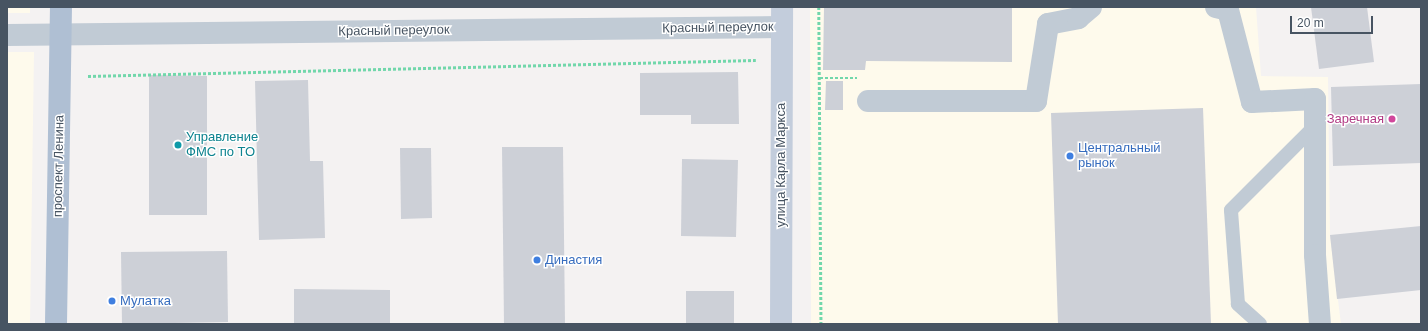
<!DOCTYPE html>
<html>
<head>
<meta charset="utf-8">
<style>
	body { margin:0 }
	#map { position:relative; width:1428px; height:331px; overflow:hidden; background:#f4f2f2; font-family:Arial,sans-serif }
	div>[style] { position:absolute }
	[style*='--x'] { left:calc(var(--x)*1px); top:calc(var(--y)*1px); width:calc(var(--w)*1px); rotate:calc(var(--a)*1deg) }
	.commercial>* { inset:0; background:#fefaec }
	.building>* { inset:0; background:#cdd0d7 }
	.path>* { height:2.5px; margin-top:-1.25px; transform-origin:0; background:repeating-linear-gradient(90deg,#71d7ab 0 3px,transparent 0 5px) }
	.lane>* { height:14px; margin:-7px; padding:0 7px; transform-origin:7px; border-radius:7px; background:#c1cbd5 }
	.street>* { height:22px; margin:-11px; padding:0 11px; transform-origin:11px; border-radius:11px; background:#c1cbd5 }
	.secondary>* { height:22px; margin:-11px; padding:0 11px; transform-origin:11px; border-radius:11px; background:#c3cddc }
	.primary>* { height:22px; margin:-11px; padding:0 11px; transform-origin:11px; border-radius:11px; background:#afbfd3 }
	.dots>* { width:11px; height:11px; translate:-50% -50%; box-sizing:border-box; border:2px solid #fff; border-radius:50% }
	span { translate:-50% -50%; white-space:nowrap; text-align:center; line-height:1.15; -webkit-text-stroke:3px #fff; paint-order:stroke }
	.street-label { font-size:13px; color:#475462 }
	.hotel-label { font-size:13px; color:#b23c85 }
	.right { translate:-100% -50%; text-align:right }
	.culture-label { font-size:13px; color:#0d838f }
	.left { translate:0 -50%; text-align:left }
	.shop-label { font-size:13px; color:#366cbe }
	.frame { position:absolute; inset:0; border:8px solid #475462; pointer-events:none }
	.scale { position:absolute; left:1290px; top:16px; width:83px; height:18px; box-sizing:border-box; border:2px solid #475462; border-top:0; padding-left:5px; font-size:12px; line-height:14px; white-space:nowrap; color:#475462; -webkit-text-stroke:3px #fff; paint-order:stroke }
</style>
</head>
<body>
<div id="map">
	<div class="commercial">
		<div style="clip-path:polygon(7px 7px,30px 7px,30px 13px,7px 13px)"></div>
		<div style="clip-path:polygon(810px 7px,1256px 7px,1261px 76px,1328px 77px,1330px 235px,1341px 324px,811px 324px)"></div>
		<div style="clip-path:polygon(7px 52px,34px 52px,30px 324px,7px 324px)"></div>
	</div>
	<div class="building">
		<div style="clip-path:polygon(824px 7px,1012px 7px,1012px 62px,866px 61px,865px 70px,823px 70px)"></div>
		<div style="clip-path:polygon(1311px 7px,1367px 7px,1374px 62px,1319px 69px)"></div>
		<div style="clip-path:polygon(738px 72px,739px 124px,691px 124px,691px 115px,640px 115px,640px 73px)"></div>
		<div style="clip-path:polygon(149px 75px,207px 76px,207px 215px,149px 215px)"></div>
		<div style="clip-path:polygon(308px 80px,310px 161px,323px 161px,325px 238px,259px 240px,255px 81px)"></div>
		<div style="clip-path:polygon(826px 81px,843px 81px,843px 110px,825px 110px)"></div>
		<div style="clip-path:polygon(1421px 84px,1421px 163px,1333px 166px,1331px 87px)"></div>
		<div style="clip-path:polygon(1203px 108px,1211px 324px,1058px 324px,1051px 113px)"></div>
		<div style="clip-path:polygon(502px 147px,563px 147px,565px 324px,504px 324px)"></div>
		<div style="clip-path:polygon(400px 148px,431px 148px,432px 218px,401px 219px)"></div>
		<div style="clip-path:polygon(682px 159px,738px 160px,736px 237px,681px 236px)"></div>
		<div style="clip-path:polygon(1421px 226px,1421px 290px,1337px 299px,1330px 235px)"></div>
		<div style="clip-path:polygon(227px 251px,228px 322px,122px 324px,121px 252px)"></div>
		<div style="clip-path:polygon(294px 289px,390px 290px,390px 324px,294px 324px)"></div>
		<div style="clip-path:polygon(686px 291px,734px 291px,734px 324px,686px 324px)"></div>
	</div>
	<div class="path">
		<div style="--x:819;--y:7;--w:317;--a:89.6"></div>
		<div style="--x:88;--y:76;--w:668;--a:-1.37"></div>
		<div style="--x:820;--y:78;--w:37;--a:0"></div>
	</div>
	<div class="lane">
		<div style="--x:1260;--y:324;--w:30;--a:-138"></div>
		<div style="--x:1238;--y:304;--w:94;--a:-94.3"></div>
		<div style="--x:1231;--y:210;--w:120;--a:-45"></div>
	</div>
	<div class="street">
		<div style="--x:1216;--y:7;--w:12;--a:14"></div>
		<div style="--x:1228;--y:10;--w:95;--a:75.4"></div>
		<div style="--x:1252;--y:102;--w:63;--a:-2.7"></div>
		<div style="--x:1315;--y:99;--w:156;--a:90"></div>
		<div style="--x:1315;--y:255;--w:69;--a:85.9"></div>
		<div style="--x:7;--y:35;--w:775;--a:-0.59"></div>
		<div style="--x:868;--y:101;--w:168;--a:0"></div>
		<div style="--x:1036;--y:101;--w:78;--a:-81.1"></div>
		<div style="--x:1048;--y:24;--w:31;--a:-11"></div>
		<div style="--x:1078;--y:18;--w:17;--a:-40"></div>
	</div>
	<div class="secondary">
		<div style="--x:781;--y:324;--w:317;--a:-89.8"></div>
	</div>
	<div class="primary">
		<div style="--x:56;--y:324;--w:317;--a:-89.1"></div>
	</div>
	<div class="dots">
		<div style="left:1392px;top:119px;background:#d1479c"></div>
		<div style="left:178px;top:145px;background:#0f9aa8"></div>
		<div style="left:1070px;top:156px;background:#3f7fe0"></div>
		<div style="left:537px;top:260px;background:#3f7fe0"></div>
		<div style="left:112px;top:301px;background:#3f7fe0"></div>
	</div>
	<div class="street-label">
		<span style="left:718px;top:28px;rotate:-1deg">Красный переулок</span>
		<span style="left:394px;top:31px;rotate:-1deg">Красный переулок</span>
		<span style="left:781px;top:165px;rotate:-90deg">улица Карла Маркса</span>
		<span style="left:59px;top:166px;rotate:-89deg">проспект Ленина</span>
	</div>
	<div class="hotel-label">
		<span class="right" style="left:1384px;top:119px">Заречная</span>
	</div>
	<div class="culture-label">
		<span class="left" style="left:186px;top:145px">Управление<br>ФМС по ТО</span>
	</div>
	<div class="shop-label">
		<span class="left" style="left:1078px;top:156px">Центральный<br>рынок</span>
		<span class="left" style="left:545px;top:260px">Династия</span>
		<span class="left" style="left:120px;top:301px">Мулатка</span>
	</div>
	<div class="frame"></div>
	<div class="scale">20 m</div>
</div>
</body>
</html>
